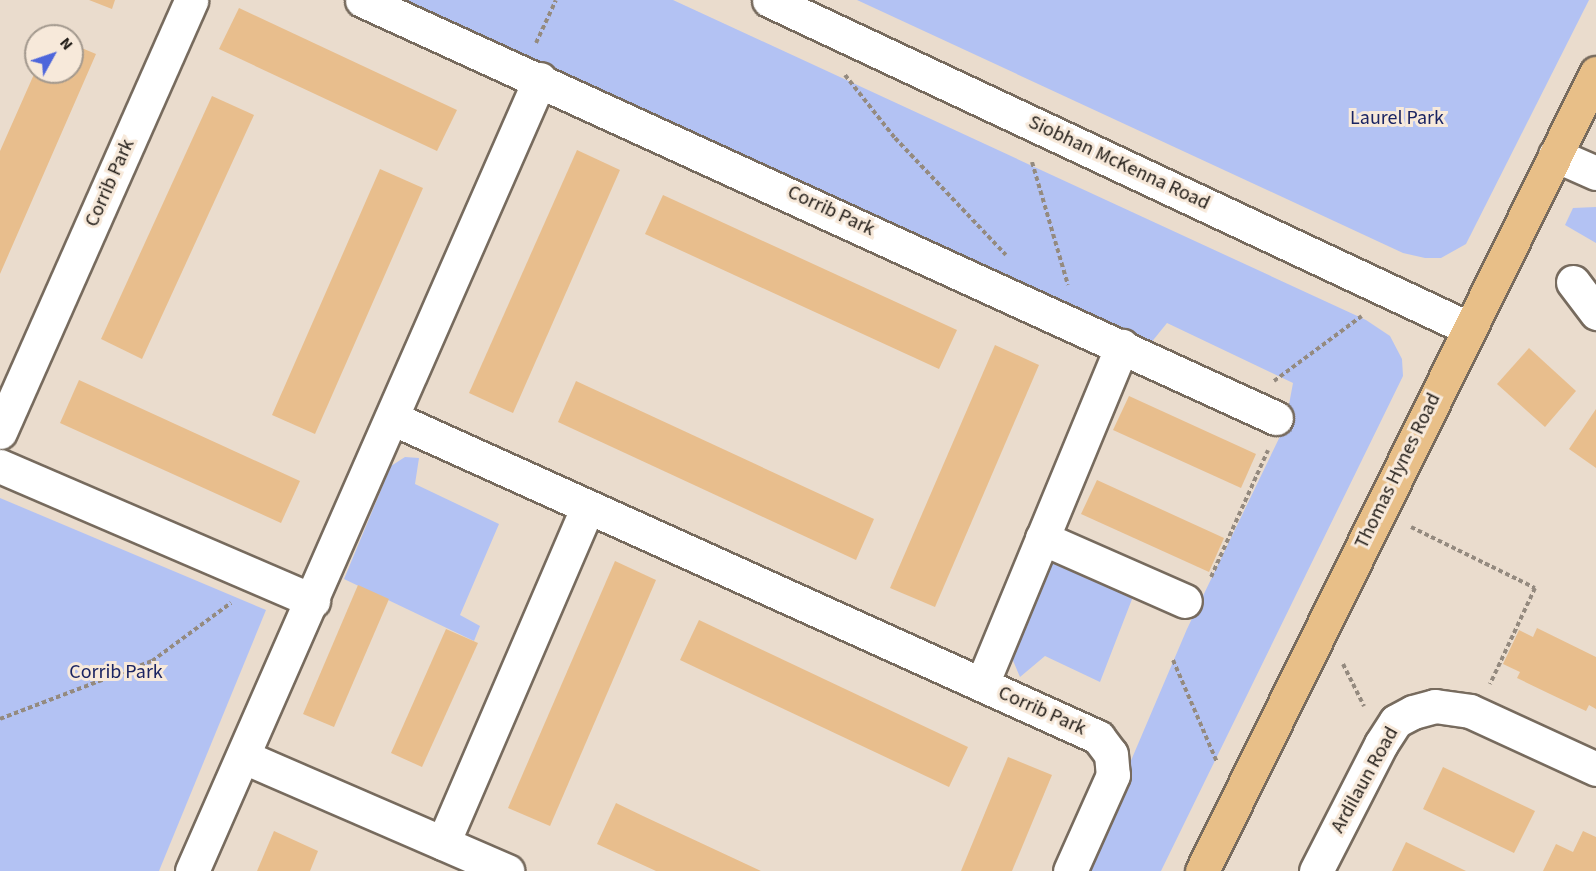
<!DOCTYPE html>
<html>
<head>
<meta charset="utf-8">
<style>
	body { margin:0 }
	#map { position:relative; width:1596px; height:871px; overflow:hidden; background:#eadccd; font-family:"Source Sans 3",sans-serif }
	div>[style] { position:absolute }
	[style*='--x'] { left:calc(var(--x)*1px); top:calc(var(--y)*1px); width:calc(var(--w)*1px); rotate:calc(var(--a)*1deg) }
	.green>* { inset:0; background:#b3c2f3 }
	.building>* { inset:0; background:#e8be8d }
	.path>* { height:4px; margin-top:-2px; transform-origin:0; background:repeating-linear-gradient(90deg,#948a7f 0 4.5px,transparent 0 7.5px) }
	.roads { filter:drop-shadow(2px 0 #776b5e) drop-shadow(-2px 0 #776b5e) drop-shadow(0 2px #776b5e) drop-shadow(0 -2px #776b5e) }
	.minor>* { height:33px; margin:-16.5px; padding:0 16.5px; transform-origin:16.5px; border-radius:16.5px; background:#fff }
	.tertiary>* { height:33px; margin:-16.5px; padding:0 16.5px; transform-origin:16.5px; border-radius:16.5px; background:#fff }
	.primary>* { height:33px; margin:-16.5px; padding:0 16.5px; transform-origin:16.5px; border-radius:16.5px; background:#e8bf88 }
	span { translate:-50% -50%; white-space:nowrap; text-align:center; line-height:1.15; -webkit-text-stroke:6px #f7e9da; paint-order:stroke }
	.park-label { font-size:20px; color:#1a2462 }
	.street-label { font-size:20px; color:#25201b }
	.north { position:absolute; left:24px; top:24px; width:60px; height:60px; box-sizing:border-box; background:#f7e9da; border:2px solid #a3998e; border-radius:50%; rotate:50deg; font-size:16px; font-weight:700; line-height:24px; text-align:center; color:#25201b }
	.north::after { content:''; display:block; margin:auto; width:21px; height:27px; background:#4e66db; clip-path:polygon(50% 0,100% 100%,50% 72%,0 100%) }
</style>
</head>
<body>
<div id="map">
	<div class="green">
		<div style="clip-path:polygon(396px 0,673px 0,1366px 320px,1390px 336px,1402px 359px,1403px 376px,1161px 871px,1084px 871px,1187px 629px,1285px 426px,1293px 383px,1167px 323px,1150px 344px)"></div>
		<div style="clip-path:polygon(857px 0,1589px 0,1466px 244px,1441px 258px,1425px 258px,1403px 253px)"></div>
		<div style="clip-path:polygon(1596px 207px,1596px 243px,1565px 225px,1573px 208px)"></div>
		<div style="clip-path:polygon(405px 457px,419px 458px,415px 484px,499px 524px,460px 615px,480px 626px,474px 641px,344px 579px,391px 466px)"></div>
		<div style="clip-path:polygon(0 498px,266px 610px,159px 871px,0 871px)"></div>
		<div style="clip-path:polygon(1052px 559px,1134px 594px,1100px 682px,1045px 656px,1020px 677px,1011px 656px)"></div>
	</div>
	<div class="building">
		<div style="clip-path:polygon(89px 0,115px 0,112px 9px)"></div>
		<div style="clip-path:polygon(239px 8px,457px 110px,437px 151px,219px 49px)"></div>
		<div style="clip-path:polygon(72px 44px,96px 54px,0 274px,0 151px,35px 72px,72px 72px)"></div>
		<div style="clip-path:polygon(212px 96px,254px 115px,142px 359px,101px 339px)"></div>
		<div style="clip-path:polygon(577px 150px,620px 170px,513px 413px,469px 393px)"></div>
		<div style="clip-path:polygon(380px 169px,423px 188px,315px 434px,272px 415px)"></div>
		<div style="clip-path:polygon(663px 195px,957px 330px,939px 369px,645px 234px)"></div>
		<div style="clip-path:polygon(995px 345px,1039px 365px,935px 607px,890px 588px)"></div>
		<div style="clip-path:polygon(1529px 348px,1576px 391px,1545px 427px,1497px 384px)"></div>
		<div style="clip-path:polygon(79px 380px,300px 481px,281px 523px,60px 423px)"></div>
		<div style="clip-path:polygon(576px 381px,874px 519px,856px 560px,558px 422px)"></div>
		<div style="clip-path:polygon(1129px 396px,1256px 454px,1241px 488px,1113px 430px)"></div>
		<div style="clip-path:polygon(1596px 409px,1596px 468px,1569px 449px)"></div>
		<div style="clip-path:polygon(1097px 480px,1224px 538px,1209px 572px,1081px 514px)"></div>
		<div style="clip-path:polygon(615px 561px,656px 580px,550px 826px,508px 808px)"></div>
		<div style="clip-path:polygon(358px 585px,389px 599px,334px 727px,303px 714px)"></div>
		<div style="clip-path:polygon(699px 620px,968px 747px,949px 787px,680px 660px)"></div>
		<div style="clip-path:polygon(1537px 628px,1596px 657px,1596px 709px,1589px 705px,1586px 711px,1550px 694px,1517px 678px,1520px 672px,1503px 664px,1519px 630px,1533px 637px)"></div>
		<div style="clip-path:polygon(446px 629px,478px 643px,422px 767px,391px 753px)"></div>
		<div style="clip-path:polygon(1008px 757px,1052px 775px,1012px 871px,961px 871px)"></div>
		<div style="clip-path:polygon(1443px 767px,1535px 811px,1514px 853px,1423px 809px)"></div>
		<div style="clip-path:polygon(616px 803px,643px 816px,761px 871px,656px 871px,597px 844px)"></div>
		<div style="clip-path:polygon(274px 831px,318px 851px,310px 871px,257px 871px)"></div>
		<div style="clip-path:polygon(1583px 831px,1596px 837px,1596px 871px,1543px 871px,1556px 844px,1573px 852px)"></div>
		<div style="clip-path:polygon(1406px 842px,1466px 871px,1392px 871px)"></div>
	</div>
	<div class="path">
		<div style="--x:536;--y:43;--w:47;--a:-65.1"></div>
		<div style="--x:845;--y:75;--w:80;--a:51.6"></div>
		<div style="--x:895;--y:138;--w:161;--a:46.5"></div>
		<div style="--x:1032;--y:162;--w:128;--a:73.7"></div>
		<div style="--x:1274;--y:381;--w:109;--a:-36.5"></div>
		<div style="--x:1411;--y:527;--w:138;--a:26.2"></div>
		<div style="--x:1535;--y:588;--w:106;--a:115.1"></div>
		<div style="--x:1211;--y:577;--w:139;--a:-65.8"></div>
		<div style="--x:1173;--y:660;--w:111;--a:66.7"></div>
		<div style="--x:1343;--y:664;--w:47;--a:63.4"></div>
		<div style="--x:0;--y:719;--w:163;--a:-20.9"></div>
		<div style="--x:152;--y:661;--w:98;--a:-36.3"></div>
	</div>
	<div class="roads">
		<div class="minor">
			<div style="--x:362;--y:0;--w:1005;--a:24.58"></div>
			<div style="--x:1555;--y:155;--w:45;--a:23.7"></div>
			<div style="--x:1573;--y:282;--w:39;--a:53"></div>
			<div style="--x:392;--y:418;--w:775;--a:24.32"></div>
			<div style="--x:1098;--y:737;--w:21;--a:53"></div>
			<div style="--x:1111;--y:754;--w:21;--a:85"></div>
			<div style="--x:1113;--y:775;--w:105;--a:114.1"></div>
			<div style="--x:0;--y:432;--w:472;--a:-66.1"></div>
			<div style="--x:0;--y:466;--w:341;--a:23.3"></div>
			<div style="--x:1042;--y:538;--w:156;--a:23.8"></div>
			<div style="--x:982;--y:684;--w:366;--a:-67.5"></div>
			<div style="--x:244;--y:757;--w:287;--a:23.4"></div>
			<div style="--x:443;--y:843;--w:366;--a:-66.7"></div>
			<div style="--x:192;--y:871;--w:865;--a:-66.28"></div>
			<div style="--x:1316;--y:871;--w:143;--a:-62.9"></div>
			<div style="--x:1381;--y:744;--w:27;--a:-57"></div>
			<div style="--x:1396;--y:721;--w:19;--a:-28"></div>
			<div style="--x:1413;--y:712;--w:23;--a:-15"></div>
			<div style="--x:1435;--y:706;--w:35;--a:8"></div>
			<div style="--x:1470;--y:711;--w:139;--a:24.7"></div>
		</div>
		<div class="tertiary">
			<div style="--x:769;--y:0;--w:772;--a:25.14"></div>
		</div>
		<div class="primary">
			<div style="--x:1202;--y:871;--w:890;--a:-63.72"></div>
		</div>
	</div>
	<div class="park-label">
		<span style="left:1397px;top:118px">Laurel Park</span>
		<span style="left:116px;top:672px">Corrib Park</span>
	</div>
	<div class="street-label">
		<span style="left:1119px;top:163px;rotate:25deg">Siobhan McKenna Road</span>
		<span style="left:110px;top:183px;rotate:-66deg">Corrib Park</span>
		<span style="left:831px;top:211px;rotate:25deg">Corrib Park</span>
		<span style="left:1398px;top:471px;rotate:-64deg">Thomas Hynes Road</span>
		<span style="left:1042px;top:711px;rotate:24deg">Corrib Park</span>
		<span style="left:1365px;top:780px;rotate:-61deg">Ardilaun Road</span>
	</div>
	<div class="north">N</div>
</div>
</body>
</html>
